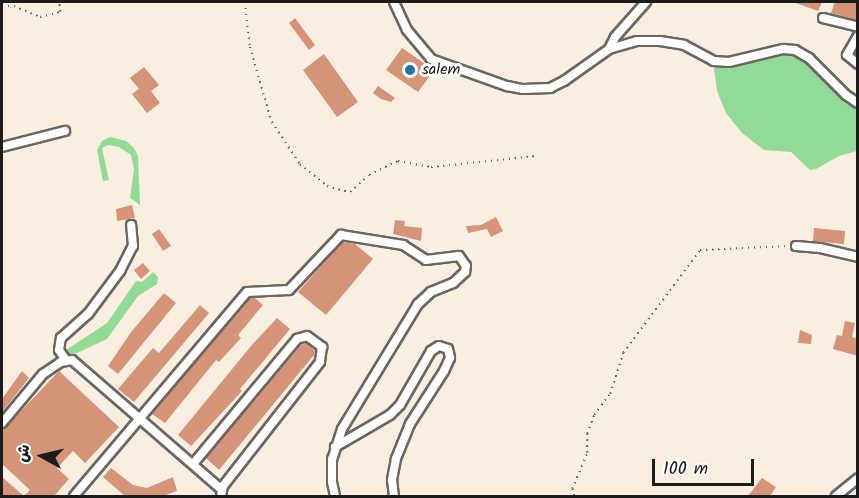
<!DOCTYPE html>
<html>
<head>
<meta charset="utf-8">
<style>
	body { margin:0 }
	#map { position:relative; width:859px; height:498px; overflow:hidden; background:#faeee0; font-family:Kalam,"Playpen Sans Arabic",sans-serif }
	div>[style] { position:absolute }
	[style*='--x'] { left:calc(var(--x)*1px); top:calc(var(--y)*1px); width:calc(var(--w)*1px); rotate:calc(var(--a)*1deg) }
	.green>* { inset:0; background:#92db97 }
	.building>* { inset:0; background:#d59377 }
	.path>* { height:1.5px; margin-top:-0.75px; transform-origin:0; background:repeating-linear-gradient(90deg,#6a6661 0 1.5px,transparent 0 6px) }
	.roads { filter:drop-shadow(2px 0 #6a6661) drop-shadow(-2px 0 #6a6661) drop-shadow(0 2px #6a6661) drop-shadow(0 -2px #6a6661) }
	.minor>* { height:8px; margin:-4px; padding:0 4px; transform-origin:4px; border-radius:4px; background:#fff }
	.dots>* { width:16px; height:16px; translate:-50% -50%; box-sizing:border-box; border:3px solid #fff; border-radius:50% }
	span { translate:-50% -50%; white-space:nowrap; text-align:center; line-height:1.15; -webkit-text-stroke:6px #fff; paint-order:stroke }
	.poi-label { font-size:16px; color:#1c1c1c }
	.left { translate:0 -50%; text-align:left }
	.frame { position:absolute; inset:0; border:3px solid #1c1c1c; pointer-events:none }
	.north { position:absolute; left:12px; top:426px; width:60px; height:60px; -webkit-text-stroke:4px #fff; paint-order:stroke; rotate:278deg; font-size:16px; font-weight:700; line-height:24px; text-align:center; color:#1c1c1c }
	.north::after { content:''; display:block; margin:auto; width:21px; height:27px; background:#1c1c1c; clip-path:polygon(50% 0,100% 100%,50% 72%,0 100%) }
	.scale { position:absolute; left:652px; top:459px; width:102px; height:27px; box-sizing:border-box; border:3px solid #1c1c1c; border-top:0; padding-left:8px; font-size:18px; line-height:21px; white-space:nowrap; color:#1c1c1c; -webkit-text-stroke:4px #fff; paint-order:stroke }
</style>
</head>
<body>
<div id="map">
	<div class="green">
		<div style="clip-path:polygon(794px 50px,842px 90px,857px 96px,857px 151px,839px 156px,816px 169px,810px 170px,791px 152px,764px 150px,742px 133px,726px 113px,717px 91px,714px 68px)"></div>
		<div style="clip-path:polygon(110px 137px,126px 141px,134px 148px,138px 156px,140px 205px,130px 198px,134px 169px,131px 155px,119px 147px,108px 145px,102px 148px,109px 180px,103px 181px,97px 150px,102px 141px)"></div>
		<div style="clip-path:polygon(153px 272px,158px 277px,157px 284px,138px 296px,107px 339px,77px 353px,70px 354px,66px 350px,107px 323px,136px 281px,142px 282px)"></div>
	</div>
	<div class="building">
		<div style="clip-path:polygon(793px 2px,822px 2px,818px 11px)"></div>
		<div style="clip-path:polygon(835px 2px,858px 2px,857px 20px,831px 13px)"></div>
		<div style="clip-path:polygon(295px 18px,315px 45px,309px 50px,289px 23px)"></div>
		<div style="clip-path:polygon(402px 48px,434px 70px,418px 92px,386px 70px)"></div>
		<div style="clip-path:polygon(324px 54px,358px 102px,337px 117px,303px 70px)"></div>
		<div style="clip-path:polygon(144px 67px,159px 85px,151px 91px,160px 103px,147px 113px,132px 94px,139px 89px,130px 78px)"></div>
		<div style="clip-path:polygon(378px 86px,395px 98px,391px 102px,381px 99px,373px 93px)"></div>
		<div style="clip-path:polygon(132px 205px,135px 218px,117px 221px,116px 209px)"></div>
		<div style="clip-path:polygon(496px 217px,503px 231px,491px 237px,487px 229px,468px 233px,466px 226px,481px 225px)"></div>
		<div style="clip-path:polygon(395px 220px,405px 221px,404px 226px,422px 228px,421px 241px,393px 234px)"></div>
		<div style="clip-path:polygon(814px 228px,845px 231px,844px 244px,813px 241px)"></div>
		<div style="clip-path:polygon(159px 229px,171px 246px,163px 251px,152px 234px)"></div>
		<div style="clip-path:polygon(343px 242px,355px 244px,373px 259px,326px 315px,298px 292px)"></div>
		<div style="clip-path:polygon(143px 263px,150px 271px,141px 279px,134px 270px)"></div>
		<div style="clip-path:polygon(164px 293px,176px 303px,118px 374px,108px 366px,132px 331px)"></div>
		<div style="clip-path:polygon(250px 298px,255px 298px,263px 305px,238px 335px,241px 338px,219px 362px,216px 360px,165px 423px,152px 414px)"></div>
		<div style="clip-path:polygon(200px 305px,209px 313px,134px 402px,118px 389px,153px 348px,159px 353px)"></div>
		<div style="clip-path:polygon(277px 318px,290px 329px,240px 389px,242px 391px,191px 446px,178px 435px,251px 346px)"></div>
		<div style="clip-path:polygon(845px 321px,855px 323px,852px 337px,858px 339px,858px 356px,833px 349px,837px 335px,842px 336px)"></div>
		<div style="clip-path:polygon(800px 330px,812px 335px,811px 344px,798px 343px)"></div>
		<div style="clip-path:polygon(306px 343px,315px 351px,314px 355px,219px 470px,206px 458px,301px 345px)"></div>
		<div style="clip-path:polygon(22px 371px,29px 378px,2px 412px,2px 399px)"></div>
		<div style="clip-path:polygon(59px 371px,119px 427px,85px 463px,73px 451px,57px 468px,69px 479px,54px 496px,2px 496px,2px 477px,24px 496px,30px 490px,2px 464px,2px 431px)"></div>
		<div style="clip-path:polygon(111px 468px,133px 485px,147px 488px,173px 477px,177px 491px,163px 496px,125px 496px,103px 477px)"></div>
		<div style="clip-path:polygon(762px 478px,776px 487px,770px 496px,748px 496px)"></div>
	</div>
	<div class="path">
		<div style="--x:245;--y:2;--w:45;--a:83.7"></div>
		<div style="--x:250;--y:47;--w:78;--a:73.7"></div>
		<div style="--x:272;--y:122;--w:50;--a:56.3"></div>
		<div style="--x:300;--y:164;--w:35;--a:39"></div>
		<div style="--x:327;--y:186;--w:24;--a:15"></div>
		<div style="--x:350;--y:192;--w:25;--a:-42"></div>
		<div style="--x:369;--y:175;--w:32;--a:-26"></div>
		<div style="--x:398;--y:161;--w:34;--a:10"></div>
		<div style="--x:431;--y:167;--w:106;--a:-6"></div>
		<div style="--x:2;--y:6;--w:12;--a:0"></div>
		<div style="--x:14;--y:6;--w:28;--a:23"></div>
		<div style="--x:40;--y:17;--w:21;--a:-14"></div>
		<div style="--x:60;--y:12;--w:10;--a:-96"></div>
		<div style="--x:574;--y:496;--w:7;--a:-106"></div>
		<div style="--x:572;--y:489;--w:39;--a:-67"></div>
		<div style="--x:587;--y:453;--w:19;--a:-90"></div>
		<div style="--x:587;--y:434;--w:20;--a:-70"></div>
		<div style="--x:594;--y:415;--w:26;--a:-53"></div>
		<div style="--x:610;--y:394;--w:43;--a:-72.4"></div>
		<div style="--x:623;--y:353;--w:129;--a:-53.2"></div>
		<div style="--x:700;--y:250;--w:89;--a:-2.6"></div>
	</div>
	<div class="roads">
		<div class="minor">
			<div style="--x:394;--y:2;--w:31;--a:65"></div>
			<div style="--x:407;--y:30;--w:38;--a:50"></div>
			<div style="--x:431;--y:59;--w:81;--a:19.6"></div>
			<div style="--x:507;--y:86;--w:16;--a:11"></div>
			<div style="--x:523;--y:89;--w:27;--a:-2"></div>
			<div style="--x:550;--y:88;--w:16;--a:-27"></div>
			<div style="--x:564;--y:81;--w:55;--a:-35.4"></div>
			<div style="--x:609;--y:49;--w:29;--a:-16"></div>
			<div style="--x:637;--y:41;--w:23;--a:0"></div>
			<div style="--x:660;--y:41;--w:24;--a:9"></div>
			<div style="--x:684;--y:45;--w:34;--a:28"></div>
			<div style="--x:714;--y:61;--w:15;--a:4"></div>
			<div style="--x:729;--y:62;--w:56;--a:-13.5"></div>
			<div style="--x:783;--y:49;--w:12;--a:5"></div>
			<div style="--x:795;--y:50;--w:16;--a:30"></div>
			<div style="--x:809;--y:58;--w:52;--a:45"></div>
			<div style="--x:846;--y:95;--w:14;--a:34"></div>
			<div style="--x:823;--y:18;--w:36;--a:14"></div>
			<div style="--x:858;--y:36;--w:22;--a:120"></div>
			<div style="--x:847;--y:55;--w:14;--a:39"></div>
			<div style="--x:609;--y:49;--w:13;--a:-63"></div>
			<div style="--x:615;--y:37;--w:47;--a:-48.5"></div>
			<div style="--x:2;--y:147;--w:65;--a:-14.3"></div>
			<div style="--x:796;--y:246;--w:24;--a:5"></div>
			<div style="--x:820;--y:248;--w:39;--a:13"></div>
			<div style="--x:66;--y:360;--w:12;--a:-125"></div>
			<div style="--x:59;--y:350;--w:12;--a:-81"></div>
			<div style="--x:61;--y:338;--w:36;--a:-42"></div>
			<div style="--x:88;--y:314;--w:54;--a:-53.3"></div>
			<div style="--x:120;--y:271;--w:28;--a:-63"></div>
			<div style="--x:133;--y:246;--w:21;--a:-95"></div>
			<div style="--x:2;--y:423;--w:64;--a:-50.1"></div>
			<div style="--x:43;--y:374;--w:22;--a:-34"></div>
			<div style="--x:61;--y:362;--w:11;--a:-10"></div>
			<div style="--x:72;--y:360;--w:197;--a:40.9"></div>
			<div style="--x:335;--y:447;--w:64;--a:-30.2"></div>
			<div style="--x:390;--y:415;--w:14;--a:-45"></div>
			<div style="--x:400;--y:405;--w:62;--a:-60.1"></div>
			<div style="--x:431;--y:351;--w:9;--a:-32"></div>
			<div style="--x:439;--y:346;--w:9;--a:18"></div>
			<div style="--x:448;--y:349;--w:9;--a:77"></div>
			<div style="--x:450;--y:358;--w:14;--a:115"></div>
			<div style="--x:444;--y:371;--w:63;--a:122.7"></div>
			<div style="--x:410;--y:424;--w:38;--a:112"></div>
			<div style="--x:396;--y:459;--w:21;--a:101"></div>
			<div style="--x:392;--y:480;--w:16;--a:83"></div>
			<div style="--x:193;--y:464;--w:163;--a:-50.2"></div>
			<div style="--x:297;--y:339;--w:10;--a:-17"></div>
			<div style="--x:307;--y:336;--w:19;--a:36"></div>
			<div style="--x:322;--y:347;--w:15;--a:98"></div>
			<div style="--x:320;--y:362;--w:157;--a:128"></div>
			<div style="--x:223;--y:486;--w:10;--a:101"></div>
			<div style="--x:74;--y:496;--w:267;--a:-49.7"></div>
			<div style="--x:247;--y:292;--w:42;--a:-2.7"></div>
			<div style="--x:289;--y:290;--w:76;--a:-46.6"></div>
			<div style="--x:341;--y:235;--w:63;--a:9.2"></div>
			<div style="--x:403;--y:245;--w:27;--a:33"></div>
			<div style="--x:426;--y:260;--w:33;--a:-7"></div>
			<div style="--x:459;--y:256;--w:12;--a:55"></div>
			<div style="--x:466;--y:266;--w:6;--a:99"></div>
			<div style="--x:465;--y:272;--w:16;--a:137"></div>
			<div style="--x:453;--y:283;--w:24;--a:158"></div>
			<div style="--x:431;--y:292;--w:18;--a:137"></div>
			<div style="--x:418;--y:304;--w:146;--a:121.3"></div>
			<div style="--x:342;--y:429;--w:32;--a:108"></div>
			<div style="--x:332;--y:459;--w:23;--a:90"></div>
			<div style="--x:332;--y:482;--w:14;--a:78"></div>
			<div style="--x:836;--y:496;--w:28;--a:-39"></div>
		</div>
	</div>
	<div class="dots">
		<div style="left:410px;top:70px;background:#1f6fb2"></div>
	</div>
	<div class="poi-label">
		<span class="left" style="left:422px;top:70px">salem</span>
	</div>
	<div class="frame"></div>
	<div class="north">ش</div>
	<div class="scale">100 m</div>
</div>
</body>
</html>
